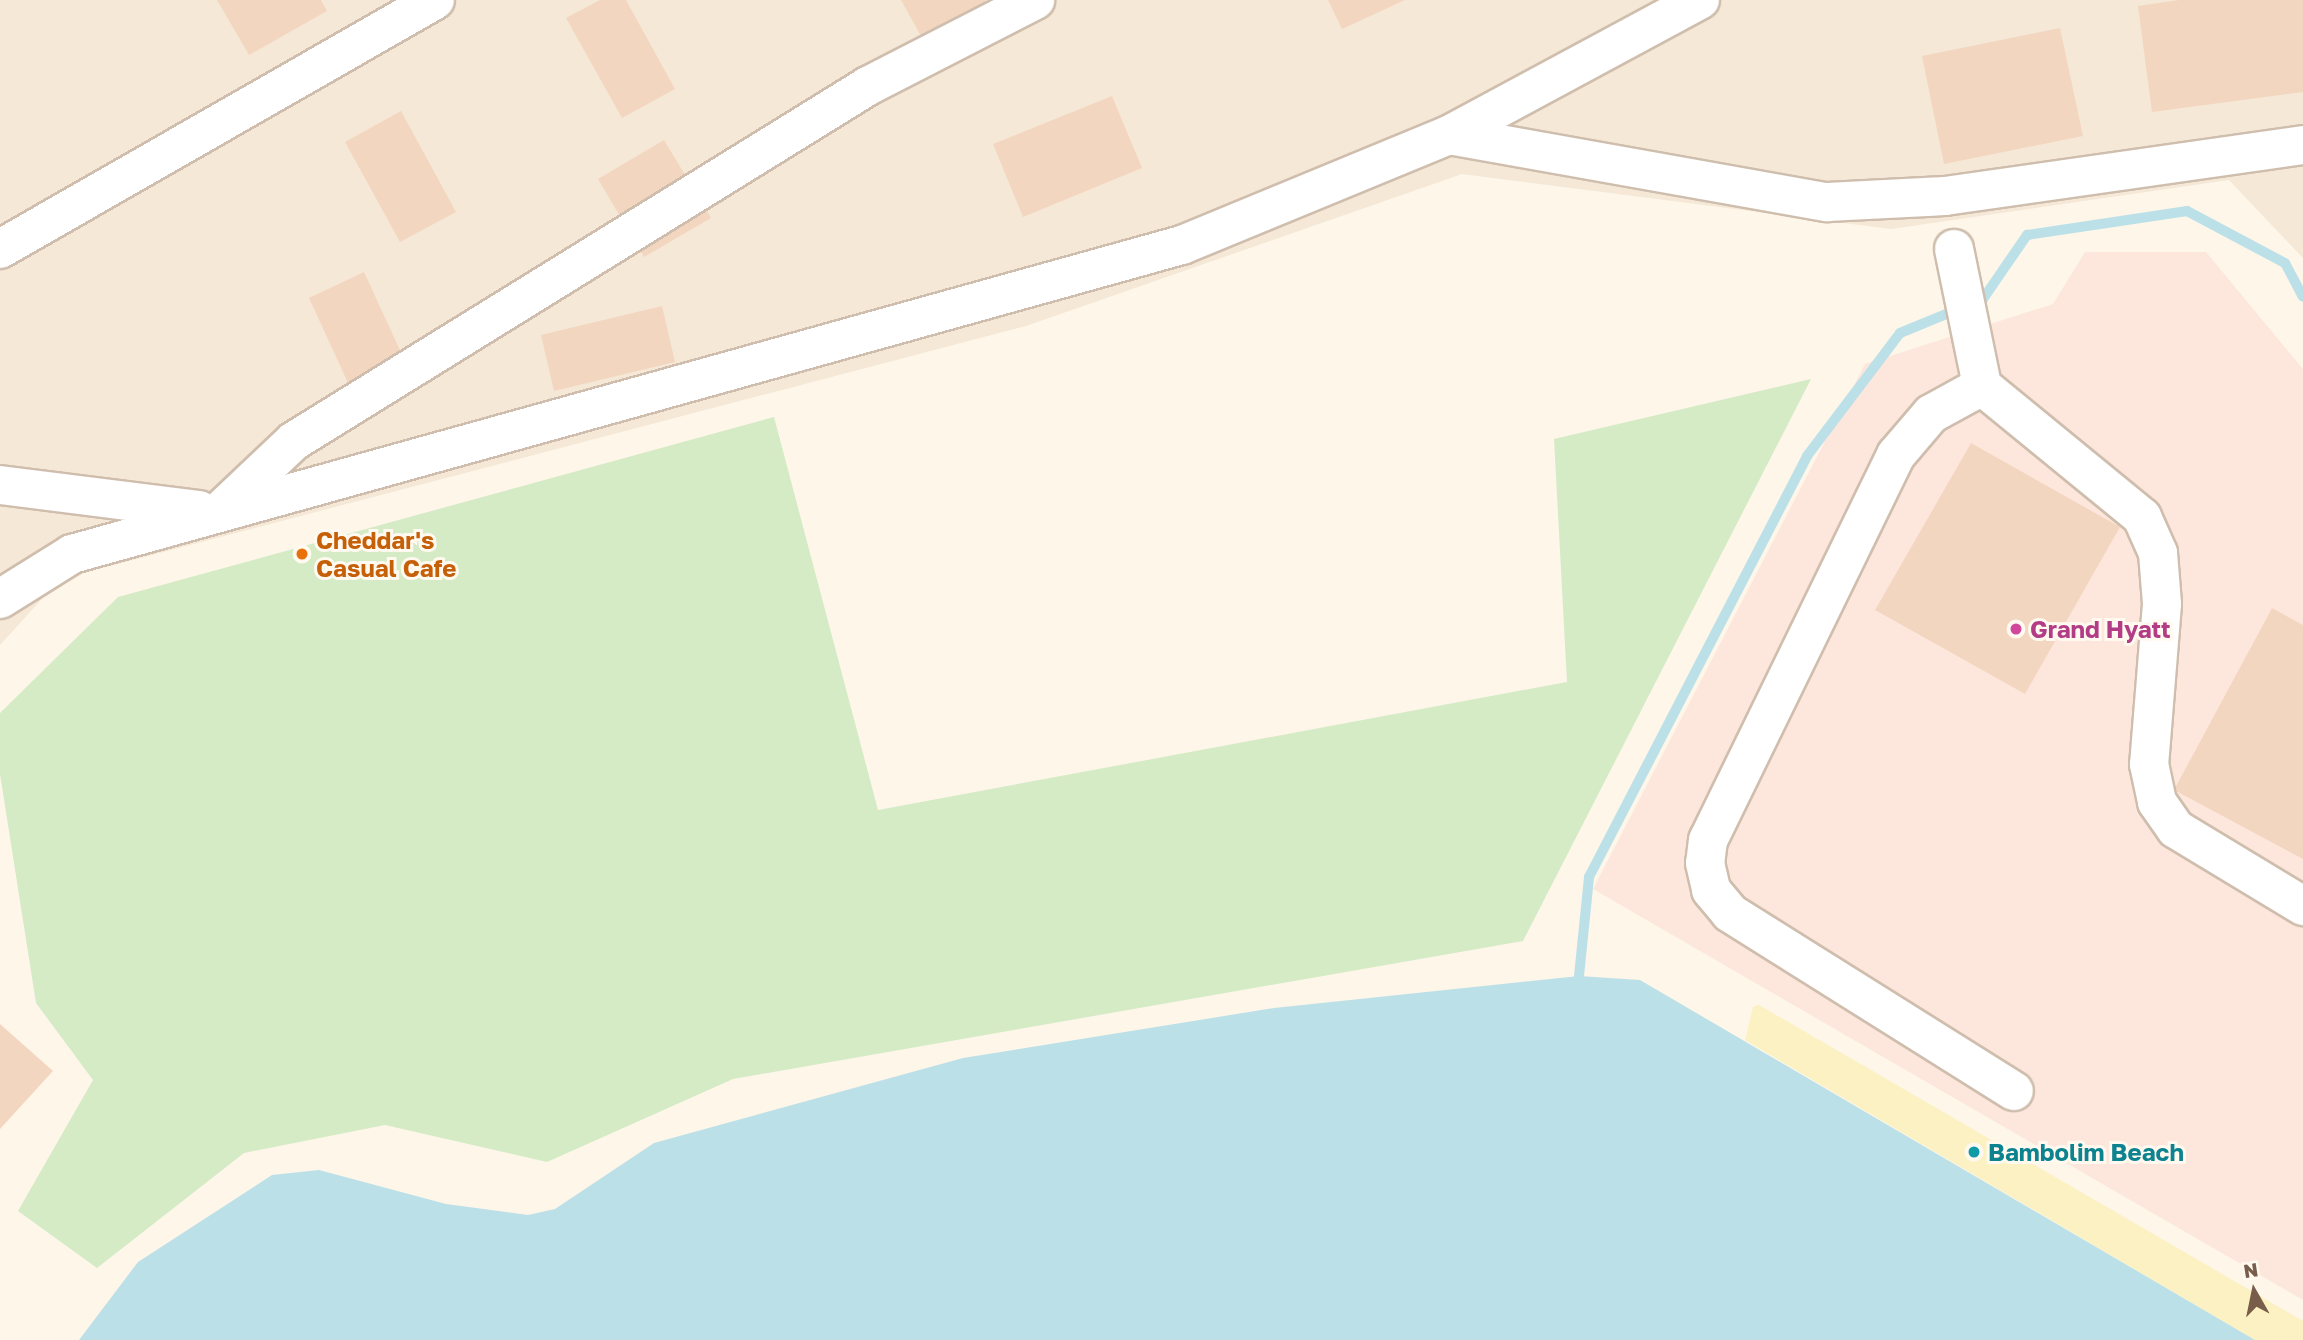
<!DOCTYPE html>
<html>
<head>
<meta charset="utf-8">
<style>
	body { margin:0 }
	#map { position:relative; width:2303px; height:1340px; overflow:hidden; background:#fdf6e9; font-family:"Golos Text",sans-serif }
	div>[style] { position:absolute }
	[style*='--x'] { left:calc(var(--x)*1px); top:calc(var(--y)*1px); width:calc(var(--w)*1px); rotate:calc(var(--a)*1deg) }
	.residential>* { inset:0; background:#f5e8d7 }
	.commercial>* { inset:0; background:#fde7dd }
	.green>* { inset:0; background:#d4ebc6 }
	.sand>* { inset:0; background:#fcf1c3 }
	.water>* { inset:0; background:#bce0e7 }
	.stream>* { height:10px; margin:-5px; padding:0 5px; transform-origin:5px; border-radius:5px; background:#bce0e7 }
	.building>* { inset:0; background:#f3d6c0 }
	.roads { filter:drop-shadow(2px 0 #cfbead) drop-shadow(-2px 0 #cfbead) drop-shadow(0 2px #cfbead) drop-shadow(0 -2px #cfbead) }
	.minor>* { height:38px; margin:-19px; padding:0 19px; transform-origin:19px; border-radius:19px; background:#fff }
	.dots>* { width:19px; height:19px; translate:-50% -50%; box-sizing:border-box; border:4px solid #fff9f0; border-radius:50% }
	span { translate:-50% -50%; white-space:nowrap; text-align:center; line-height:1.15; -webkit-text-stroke:6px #fff9f0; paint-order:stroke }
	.food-label { font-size:24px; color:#c56008; font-weight:700 }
	.left { translate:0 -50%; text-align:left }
	.hotel-label { font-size:24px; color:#b23c85; font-weight:700 }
	.culture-label { font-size:24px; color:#0d838f; font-weight:700 }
	.north { position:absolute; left:2219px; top:1256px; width:70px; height:70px; -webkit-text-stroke:5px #fff9f0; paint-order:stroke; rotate:351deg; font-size:19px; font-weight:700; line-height:28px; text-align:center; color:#785d4b }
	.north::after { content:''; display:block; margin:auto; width:24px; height:32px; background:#785d4b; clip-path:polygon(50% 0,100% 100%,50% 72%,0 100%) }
</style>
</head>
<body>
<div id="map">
	<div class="residential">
		<div style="clip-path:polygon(0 0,2303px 0,2303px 258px,2229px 180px,1891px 229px,1462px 174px,1026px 326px,60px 579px,0 645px)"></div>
	</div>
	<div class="commercial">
		<div style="clip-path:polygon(2085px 252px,2206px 252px,2303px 369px,2303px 1300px,1593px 889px,1865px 364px,2053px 304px)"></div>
	</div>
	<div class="green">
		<div style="clip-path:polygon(1811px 379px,1523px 941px,733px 1079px,547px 1162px,385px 1125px,244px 1153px,97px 1268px,18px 1211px,93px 1080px,36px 1003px,0 774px,0 713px,118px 597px,774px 417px,878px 810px,1567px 682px,1554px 439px)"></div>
	</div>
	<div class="sand">
		<div style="clip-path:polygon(1759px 1005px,2303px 1321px,2303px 1340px,2255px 1340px,1745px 1040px,1753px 1007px)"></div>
	</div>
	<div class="water">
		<div style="clip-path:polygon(1579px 976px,1640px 980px,2255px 1340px,79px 1340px,138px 1262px,272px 1175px,319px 1170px,446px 1204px,528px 1215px,555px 1209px,654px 1143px,963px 1058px,1274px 1008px)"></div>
	</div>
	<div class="stream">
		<div style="--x:1579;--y:976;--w:100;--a:-84.2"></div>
		<div style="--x:1589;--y:877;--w:474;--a:-62.6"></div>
		<div style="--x:1807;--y:456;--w:154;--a:-52.9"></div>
		<div style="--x:1900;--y:333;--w:90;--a:-22.3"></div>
		<div style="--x:1983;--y:299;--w:78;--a:-55.5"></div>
		<div style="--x:2027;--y:235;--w:162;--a:-8.5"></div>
		<div style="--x:2187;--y:211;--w:111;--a:28"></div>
		<div style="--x:2285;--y:263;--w:38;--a:62"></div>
	</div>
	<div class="building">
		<div style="clip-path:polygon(217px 0,321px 0,327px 11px,249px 55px)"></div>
		<div style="clip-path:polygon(600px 0,626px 0,675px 89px,622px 118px,566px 18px)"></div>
		<div style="clip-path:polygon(901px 0,985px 0,992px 12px,927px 47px)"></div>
		<div style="clip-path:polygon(1328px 0,1405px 0,1342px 29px)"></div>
		<div style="clip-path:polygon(2179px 0,2303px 0,2303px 92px,2152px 112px,2138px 6px)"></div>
		<div style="clip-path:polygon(2060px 28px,2083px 136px,1944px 164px,1922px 56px)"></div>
		<div style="clip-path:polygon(1112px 96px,1142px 168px,1023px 217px,993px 144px)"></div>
		<div style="clip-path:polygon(401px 111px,456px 212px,400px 242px,345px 142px)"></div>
		<div style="clip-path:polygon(664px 140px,711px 218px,644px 257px,598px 179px)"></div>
		<div style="clip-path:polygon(364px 272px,404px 359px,349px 385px,309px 298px)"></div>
		<div style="clip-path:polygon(662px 306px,675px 362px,554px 391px,541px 335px)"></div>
		<div style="clip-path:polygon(1971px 443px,2120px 527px,2025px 694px,1875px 610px)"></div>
		<div style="clip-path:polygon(2272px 608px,2303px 625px,2303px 859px,2174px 790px)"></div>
		<div style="clip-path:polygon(0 1024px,53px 1071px,0 1129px)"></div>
	</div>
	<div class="roads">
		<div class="minor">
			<div style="--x:1449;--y:135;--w:384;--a:10.1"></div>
			<div style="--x:1827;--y:202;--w:118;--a:-2.9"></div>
			<div style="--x:1945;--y:196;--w:362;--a:-8.1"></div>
			<div style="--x:0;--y:249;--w:501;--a:-29.79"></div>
			<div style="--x:1954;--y:249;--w:140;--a:78.4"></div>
			<div style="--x:1982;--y:386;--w:207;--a:39.3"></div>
			<div style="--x:2142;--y:517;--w:39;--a:66"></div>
			<div style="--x:2158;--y:553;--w:51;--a:85.5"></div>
			<div style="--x:2162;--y:604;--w:161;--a:94.6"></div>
			<div style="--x:2149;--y:764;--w:39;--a:78"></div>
			<div style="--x:2157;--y:802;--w:33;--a:55"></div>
			<div style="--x:2176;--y:829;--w:149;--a:31.2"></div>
			<div style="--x:1982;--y:386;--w:58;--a:151.2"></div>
			<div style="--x:1931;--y:414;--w:54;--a:130.5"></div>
			<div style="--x:1896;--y:455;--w:428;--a:116"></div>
			<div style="--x:1708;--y:840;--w:23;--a:97"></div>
			<div style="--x:1705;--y:863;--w:28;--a:77"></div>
			<div style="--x:1711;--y:890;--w:30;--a:50"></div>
			<div style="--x:1730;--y:913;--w:335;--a:32.1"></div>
			<div style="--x:0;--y:485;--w:201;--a:7.2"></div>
			<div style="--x:222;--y:509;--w:99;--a:-43.4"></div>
			<div style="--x:294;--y:441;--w:675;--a:-31.74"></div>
			<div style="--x:868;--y:86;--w:188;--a:-27.2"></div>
			<div style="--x:0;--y:599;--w:85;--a:-32"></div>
			<div style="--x:72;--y:554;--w:1152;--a:-15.56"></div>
			<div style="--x:1182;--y:245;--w:289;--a:-22.4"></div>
			<div style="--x:1449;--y:135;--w:285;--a:-28.3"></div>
		</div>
	</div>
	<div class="dots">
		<div style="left:302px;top:554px;background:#e8710a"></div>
		<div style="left:2016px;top:629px;background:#d1479c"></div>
		<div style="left:1974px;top:1152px;background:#0f9aa8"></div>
	</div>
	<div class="food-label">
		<span class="left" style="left:316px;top:554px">Cheddar's<br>Casual Cafe</span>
	</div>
	<div class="hotel-label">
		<span class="left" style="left:2030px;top:629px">Grand Hyatt</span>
	</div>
	<div class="culture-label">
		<span class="left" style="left:1988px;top:1152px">Bambolim Beach</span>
	</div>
	<div class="north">N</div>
</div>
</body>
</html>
